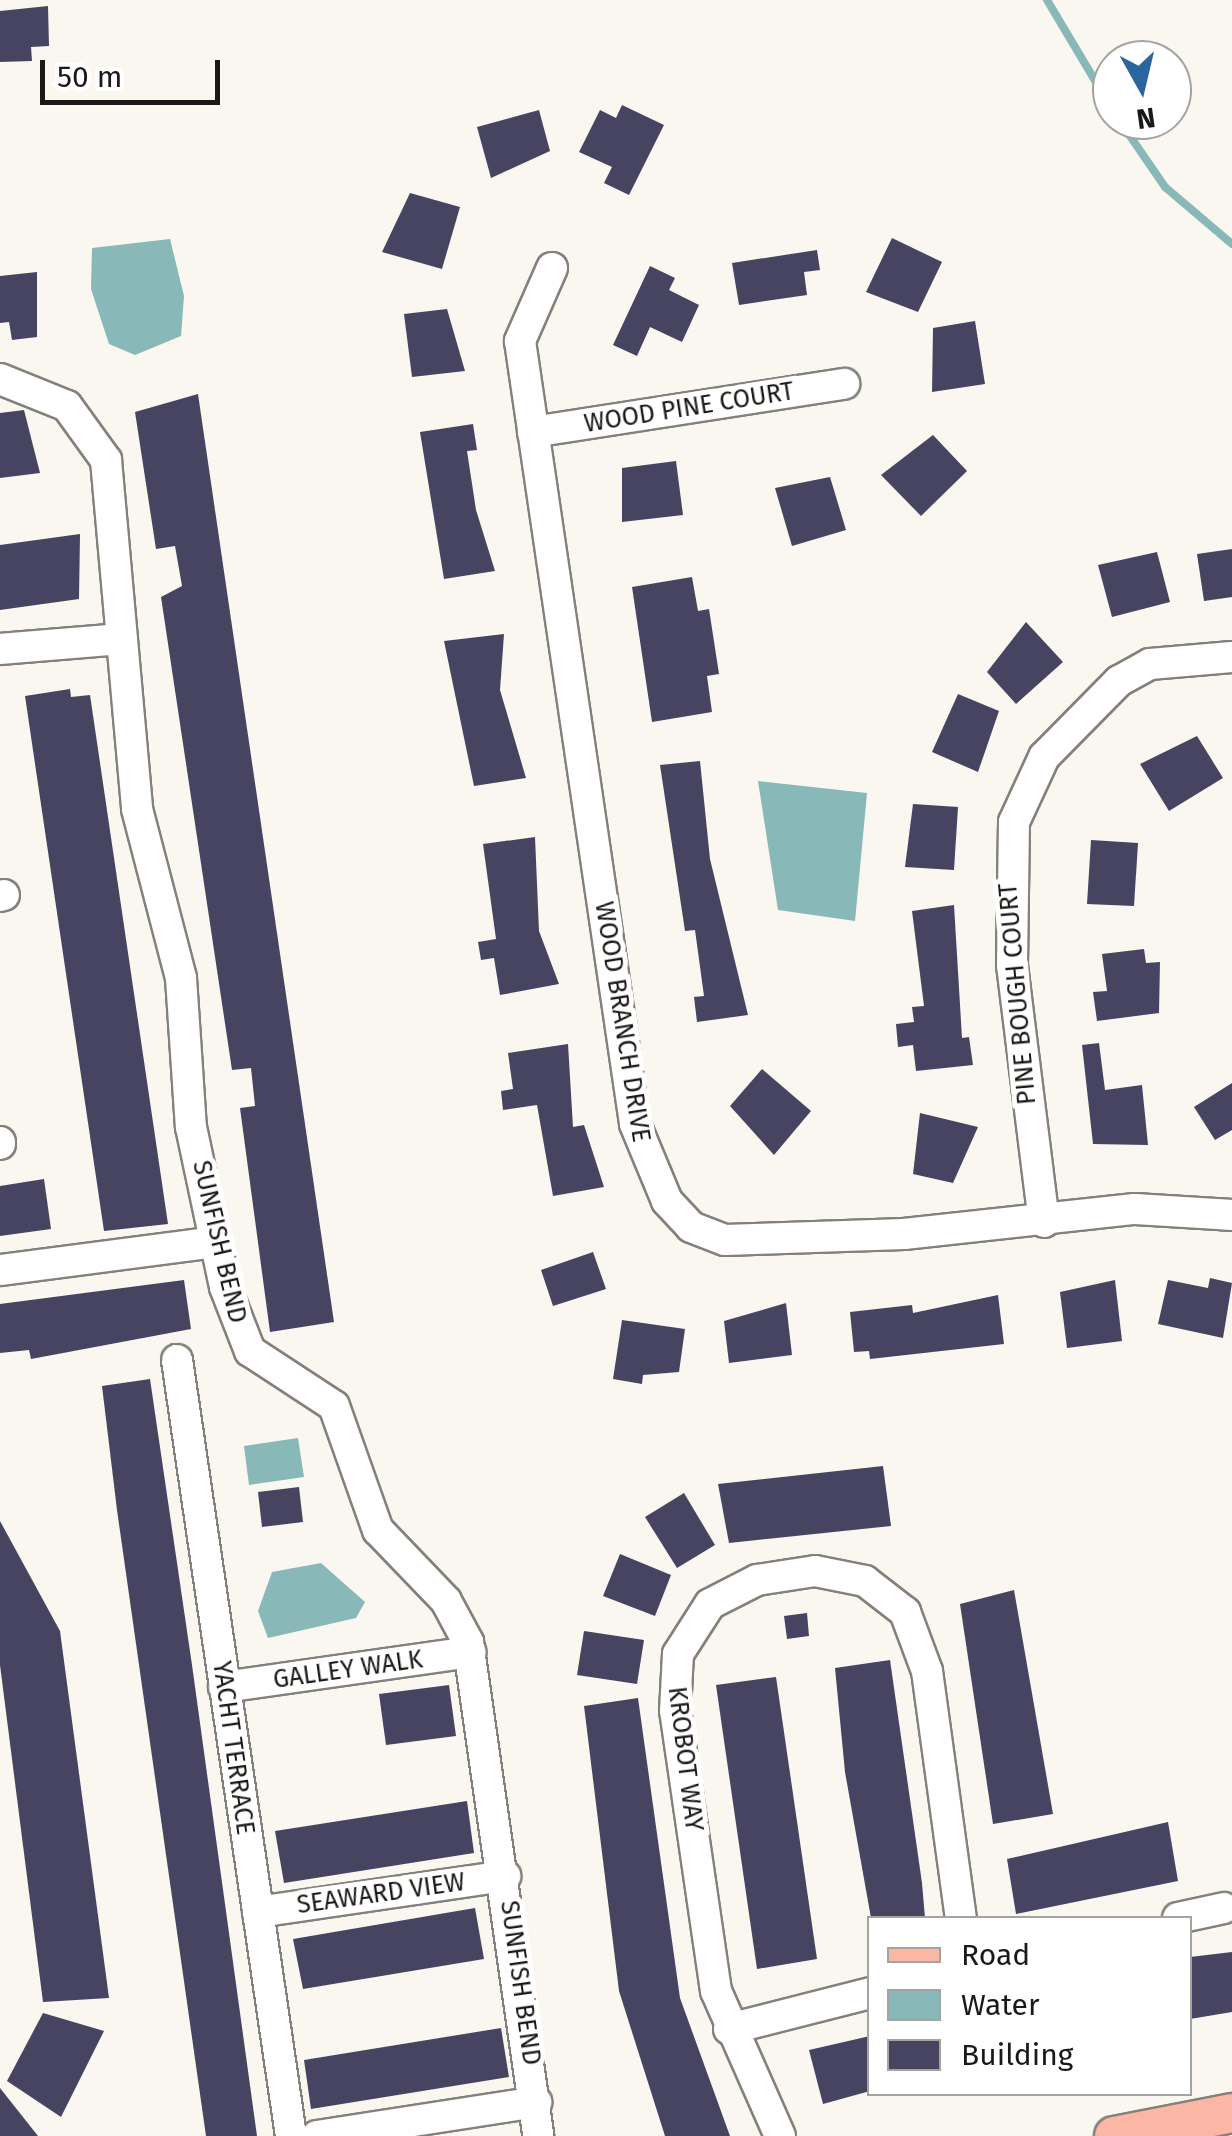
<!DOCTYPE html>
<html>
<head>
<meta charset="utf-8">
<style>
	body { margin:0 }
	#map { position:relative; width:1232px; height:2136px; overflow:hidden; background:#f9f7f0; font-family:"Fira Sans",sans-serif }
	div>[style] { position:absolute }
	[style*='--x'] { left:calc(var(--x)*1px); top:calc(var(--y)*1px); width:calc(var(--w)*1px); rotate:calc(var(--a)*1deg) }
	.water>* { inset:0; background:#89b8b8 }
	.stream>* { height:8px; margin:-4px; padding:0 4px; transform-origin:4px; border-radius:4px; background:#89b8b8 }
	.building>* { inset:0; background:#474461 }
	.roads { filter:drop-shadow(2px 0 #83817b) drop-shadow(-2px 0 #83817b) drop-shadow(0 2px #83817b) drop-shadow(0 -2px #83817b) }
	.minor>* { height:30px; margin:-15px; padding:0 15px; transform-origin:15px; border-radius:15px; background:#fff }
	.major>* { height:38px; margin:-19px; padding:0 19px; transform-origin:19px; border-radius:19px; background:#fbb6a5 }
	span { translate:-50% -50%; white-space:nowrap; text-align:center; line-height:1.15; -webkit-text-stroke:10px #fff; paint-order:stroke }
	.street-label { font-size:25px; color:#1a1917 }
	.legend { position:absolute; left:867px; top:1916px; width:325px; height:180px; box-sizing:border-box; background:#fff; border:2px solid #a3a3a2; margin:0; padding:12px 18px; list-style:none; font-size:30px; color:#1a1917 }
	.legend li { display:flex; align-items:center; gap:20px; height:50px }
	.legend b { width:50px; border:2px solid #a3a3a2 }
	.north { position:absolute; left:1092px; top:40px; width:100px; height:100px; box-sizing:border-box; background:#fff; border:2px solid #a3a3a2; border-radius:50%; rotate:172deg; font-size:28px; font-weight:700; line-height:40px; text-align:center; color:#1a1917 }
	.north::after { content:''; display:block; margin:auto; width:35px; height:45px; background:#2a669d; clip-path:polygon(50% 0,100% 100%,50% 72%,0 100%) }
	.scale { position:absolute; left:40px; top:60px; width:180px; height:45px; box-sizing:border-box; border:5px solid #1a1917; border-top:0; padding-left:12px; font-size:30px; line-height:35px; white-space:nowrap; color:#1a1917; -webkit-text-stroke:8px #fff; paint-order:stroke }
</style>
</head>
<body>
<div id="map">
	<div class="water">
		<div style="clip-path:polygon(170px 239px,184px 296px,181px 336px,135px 355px,109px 344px,91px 289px,92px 248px)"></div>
		<div style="clip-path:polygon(758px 781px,867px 793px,855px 921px,778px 910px)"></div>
		<div style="clip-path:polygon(298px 1438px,304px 1477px,249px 1485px,244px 1446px)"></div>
		<div style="clip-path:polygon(321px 1563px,365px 1602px,356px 1618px,268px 1638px,258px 1611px,272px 1572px)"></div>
	</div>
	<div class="stream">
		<div style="--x:1047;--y:0;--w:127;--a:59.2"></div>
		<div style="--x:1119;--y:120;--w:81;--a:55.5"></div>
		<div style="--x:1165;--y:187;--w:88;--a:40.4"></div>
	</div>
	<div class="building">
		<div style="clip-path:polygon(48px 6px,49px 46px,31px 47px,32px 61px,0 62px,0 11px)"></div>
		<div style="clip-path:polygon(622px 105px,664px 125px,629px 195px,604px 183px,612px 167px,579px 152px,600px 110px,616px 118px)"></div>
		<div style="clip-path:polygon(539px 110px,550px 151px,491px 178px,477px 127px)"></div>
		<div style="clip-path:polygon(410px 193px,460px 207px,442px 269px,382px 252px)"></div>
		<div style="clip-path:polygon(892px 238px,942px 262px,918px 312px,866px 292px)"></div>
		<div style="clip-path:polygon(817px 250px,820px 270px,804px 272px,807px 295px,739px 305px,732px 263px)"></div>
		<div style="clip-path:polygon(650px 266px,675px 278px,669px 290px,699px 305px,682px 342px,650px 327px,637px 356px,613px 345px)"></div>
		<div style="clip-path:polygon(37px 272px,37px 337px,12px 340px,9px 322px,0 323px,0 276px)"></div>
		<div style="clip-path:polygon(447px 309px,465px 371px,412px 377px,404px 314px)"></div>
		<div style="clip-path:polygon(975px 321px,985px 384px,932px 392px,933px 328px)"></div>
		<div style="clip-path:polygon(198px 394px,334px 1322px,270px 1332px,240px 1108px,255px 1106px,251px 1068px,232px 1070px,161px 597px,182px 586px,175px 546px,156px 549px,135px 412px)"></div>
		<div style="clip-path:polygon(24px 410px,40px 473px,0 478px,0 413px)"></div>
		<div style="clip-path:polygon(473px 424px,477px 450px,467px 451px,476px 510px,495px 571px,444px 579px,420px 432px)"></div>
		<div style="clip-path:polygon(933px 435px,967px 471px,921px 516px,881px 475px)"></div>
		<div style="clip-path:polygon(676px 461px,683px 515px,622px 522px,622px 468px)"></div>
		<div style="clip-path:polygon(830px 477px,846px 530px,792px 546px,775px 488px)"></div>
		<div style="clip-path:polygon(80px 534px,79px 599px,0 610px,0 545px)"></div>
		<div style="clip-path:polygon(1232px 549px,1232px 597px,1204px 601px,1197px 554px)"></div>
		<div style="clip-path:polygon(1157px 552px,1170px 602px,1112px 617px,1098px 565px)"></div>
		<div style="clip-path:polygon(692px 577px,698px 611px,709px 609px,719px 674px,707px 676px,712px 712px,652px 722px,632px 587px)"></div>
		<div style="clip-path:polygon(1026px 622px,1063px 662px,1016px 704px,987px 672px)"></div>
		<div style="clip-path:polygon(504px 634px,500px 690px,526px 778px,474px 786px,444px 641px)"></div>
		<div style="clip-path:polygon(70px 689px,71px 697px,90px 695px,168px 1224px,104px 1231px,25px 696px)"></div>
		<div style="clip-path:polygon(958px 694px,999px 711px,978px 772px,932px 752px)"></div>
		<div style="clip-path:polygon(1197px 736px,1223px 778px,1169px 811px,1140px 764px)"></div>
		<div style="clip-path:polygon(700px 761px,710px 859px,748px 1015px,697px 1022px,694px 997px,704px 996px,695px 930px,685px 931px,660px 765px)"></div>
		<div style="clip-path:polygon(913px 804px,958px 807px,954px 870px,905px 867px)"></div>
		<div style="clip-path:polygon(535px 837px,539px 931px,559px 984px,500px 995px,494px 958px,481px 960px,478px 942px,496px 939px,483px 844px)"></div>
		<div style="clip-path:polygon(1091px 840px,1138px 843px,1134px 906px,1087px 904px)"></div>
		<div style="clip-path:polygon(954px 905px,962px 1038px,969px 1037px,973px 1065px,916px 1071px,913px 1045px,898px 1047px,896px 1024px,914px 1022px,912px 1007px,924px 1006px,912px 911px)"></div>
		<div style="clip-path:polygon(1144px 949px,1146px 963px,1160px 962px,1159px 1013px,1097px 1021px,1093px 992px,1107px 991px,1102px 954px)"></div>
		<div style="clip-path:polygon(1099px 1043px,1105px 1090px,1142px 1085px,1148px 1145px,1093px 1144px,1082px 1045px)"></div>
		<div style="clip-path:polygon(568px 1044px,573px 1127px,584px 1125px,604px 1187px,553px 1196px,537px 1105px,503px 1110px,501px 1091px,513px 1089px,508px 1053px)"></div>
		<div style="clip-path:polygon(762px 1069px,811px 1111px,774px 1155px,730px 1106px)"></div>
		<div style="clip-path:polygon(1232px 1083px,1232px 1130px,1215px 1140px,1194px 1107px)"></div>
		<div style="clip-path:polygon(920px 1113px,978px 1127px,953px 1183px,913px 1174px)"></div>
		<div style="clip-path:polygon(44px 1179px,51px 1229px,0 1236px,0 1186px)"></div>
		<div style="clip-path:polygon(593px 1252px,606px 1289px,553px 1306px,541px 1270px)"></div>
		<div style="clip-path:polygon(1210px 1278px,1232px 1283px,1223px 1338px,1158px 1324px,1168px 1280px,1208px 1288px)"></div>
		<div style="clip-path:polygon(184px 1280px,191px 1329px,31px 1359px,29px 1350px,0 1353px,0 1304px)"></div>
		<div style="clip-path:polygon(1115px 1280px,1122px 1341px,1067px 1348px,1060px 1292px)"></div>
		<div style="clip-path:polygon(998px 1295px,1004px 1344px,870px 1359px,869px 1351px,854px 1352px,850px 1312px,912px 1305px,913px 1313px)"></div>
		<div style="clip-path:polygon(786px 1303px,792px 1355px,729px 1363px,724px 1321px)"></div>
		<div style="clip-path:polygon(622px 1320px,685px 1329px,679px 1372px,643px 1375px,642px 1384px,613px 1379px)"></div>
		<div style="clip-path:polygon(150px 1379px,192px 1665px,257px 2136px,206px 2136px,117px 1510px,102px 1386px)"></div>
		<div style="clip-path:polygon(883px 1466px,891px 1526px,729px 1543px,718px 1484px)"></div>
		<div style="clip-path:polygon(299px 1487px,303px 1522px,262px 1527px,258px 1492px)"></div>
		<div style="clip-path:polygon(684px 1493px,715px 1545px,677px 1568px,645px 1517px)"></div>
		<div style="clip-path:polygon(0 1521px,60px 1631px,109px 1998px,43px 2002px,0 1665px)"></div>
		<div style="clip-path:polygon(620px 1554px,671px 1575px,655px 1616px,603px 1596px)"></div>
		<div style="clip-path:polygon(1014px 1590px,1053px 1814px,993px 1824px,960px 1604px)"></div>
		<div style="clip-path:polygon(807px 1613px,809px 1636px,787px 1639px,784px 1616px)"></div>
		<div style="clip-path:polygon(584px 1631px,644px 1640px,637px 1684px,577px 1675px)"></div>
		<div style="clip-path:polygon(890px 1660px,922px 1883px,925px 1918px,871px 1918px,845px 1772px,835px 1668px)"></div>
		<div style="clip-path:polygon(776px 1677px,817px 1959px,757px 1969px,716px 1685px)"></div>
		<div style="clip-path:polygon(449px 1685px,456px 1736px,386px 1745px,379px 1694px)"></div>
		<div style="clip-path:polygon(638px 1698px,680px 1998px,730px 2136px,665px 2136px,619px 1991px,584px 1706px)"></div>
		<div style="clip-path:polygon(467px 1801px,474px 1853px,284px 1883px,275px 1831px)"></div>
		<div style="clip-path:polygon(1168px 1822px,1178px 1881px,1016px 1914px,1007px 1859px)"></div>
		<div style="clip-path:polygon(475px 1908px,484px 1959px,303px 1989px,293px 1939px)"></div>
		<div style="clip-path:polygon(1232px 1952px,1232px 2012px,1190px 2019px,1190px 1957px)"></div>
		<div style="clip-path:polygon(43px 2013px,104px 2031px,61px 2117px,7px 2081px)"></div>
		<div style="clip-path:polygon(501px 2028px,509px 2077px,311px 2109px,304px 2060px)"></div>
		<div style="clip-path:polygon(870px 2036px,870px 2091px,823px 2104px,809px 2050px)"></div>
		<div style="clip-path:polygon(0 2088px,38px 2136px,0 2136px)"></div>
	</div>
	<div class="roads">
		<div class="minor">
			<div style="--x:552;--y:268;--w:80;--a:113.7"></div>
			<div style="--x:520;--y:341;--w:791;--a:81.64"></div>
			<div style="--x:635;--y:1124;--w:83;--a:67.4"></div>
			<div style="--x:667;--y:1201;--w:35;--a:47"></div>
			<div style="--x:691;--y:1227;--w:36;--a:21"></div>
			<div style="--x:725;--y:1240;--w:179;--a:-1.9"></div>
			<div style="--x:904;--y:1234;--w:232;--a:-6.2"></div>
			<div style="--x:1135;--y:1209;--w:97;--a:3.5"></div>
			<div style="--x:0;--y:379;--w:72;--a:21.9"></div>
			<div style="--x:67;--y:406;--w:67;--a:54.2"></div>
			<div style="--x:106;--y:460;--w:350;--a:84.9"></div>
			<div style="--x:137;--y:809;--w:175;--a:75.4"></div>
			<div style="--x:181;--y:978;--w:149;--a:86.2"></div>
			<div style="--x:191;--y:1127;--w:164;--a:78"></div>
			<div style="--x:225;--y:1287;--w:69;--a:68.7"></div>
			<div style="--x:250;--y:1351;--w:100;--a:33.2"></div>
			<div style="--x:334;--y:1406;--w:132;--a:70.5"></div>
			<div style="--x:378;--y:1530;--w:98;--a:46.2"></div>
			<div style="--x:446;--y:1601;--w:47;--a:61.8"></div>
			<div style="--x:468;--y:1642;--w:499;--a:81.9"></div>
			<div style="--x:533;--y:432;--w:315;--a:-8.8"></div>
			<div style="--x:0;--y:649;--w:122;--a:-4.7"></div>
			<div style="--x:0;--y:896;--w:4;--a:-14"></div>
			<div style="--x:0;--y:1142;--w:2;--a:90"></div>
			<div style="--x:1044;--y:1222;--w:259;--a:-97.1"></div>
			<div style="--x:1012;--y:965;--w:143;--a:-89.2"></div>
			<div style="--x:1014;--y:822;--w:72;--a:-65.2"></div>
			<div style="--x:1044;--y:757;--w:107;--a:-45.4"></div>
			<div style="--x:1119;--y:681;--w:35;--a:-29"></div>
			<div style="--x:1150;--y:664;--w:82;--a:-4.9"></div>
			<div style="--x:0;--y:1270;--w:217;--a:-7.4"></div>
			<div style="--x:177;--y:1360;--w:784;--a:81.64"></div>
			<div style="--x:224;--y:1687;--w:249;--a:-8.1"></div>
			<div style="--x:258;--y:1912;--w:250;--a:-8.3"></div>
			<div style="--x:1178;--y:1918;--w:47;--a:-12.3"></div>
			<div style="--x:729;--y:2029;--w:146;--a:-14.3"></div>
			<div style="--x:317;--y:2136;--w:222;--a:-8.8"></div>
			<div style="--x:780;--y:2136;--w:158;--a:-113.8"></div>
			<div style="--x:716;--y:1991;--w:283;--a:-98.3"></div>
			<div style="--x:675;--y:1711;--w:57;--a:-87"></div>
			<div style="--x:678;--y:1654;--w:59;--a:-57.4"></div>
			<div style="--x:710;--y:1604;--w:53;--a:-27.1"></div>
			<div style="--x:757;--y:1580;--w:59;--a:-8.8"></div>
			<div style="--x:815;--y:1571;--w:51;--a:11.3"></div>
			<div style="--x:865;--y:1581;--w:51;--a:37.8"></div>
			<div style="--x:905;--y:1612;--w:63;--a:69.6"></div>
			<div style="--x:927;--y:1671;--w:249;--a:82.2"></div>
		</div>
		<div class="major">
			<div style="--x:1114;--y:2136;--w:120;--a:-11"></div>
		</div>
	</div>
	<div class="street-label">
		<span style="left:689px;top:408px;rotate:-9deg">WOOD PINE COURT</span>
		<span style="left:1018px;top:994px;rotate:-95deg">PINE BOUGH COURT</span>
		<span style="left:622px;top:1022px;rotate:81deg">WOOD BRANCH DRIVE</span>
		<span style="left:219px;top:1242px;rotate:77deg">SUNFISH BEND</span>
		<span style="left:348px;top:1670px;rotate:-8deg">GALLEY WALK</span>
		<span style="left:233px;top:1748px;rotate:82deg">YACHT TERRACE</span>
		<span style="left:685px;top:1759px;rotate:83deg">KROBOT WAY</span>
		<span style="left:381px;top:1894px;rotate:-8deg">SEAWARD VIEW</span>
		<span style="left:520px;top:1983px;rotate:82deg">SUNFISH BEND</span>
	</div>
	<ul class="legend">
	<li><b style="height:12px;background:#fbb6a5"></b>Road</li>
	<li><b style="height:28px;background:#89b8b8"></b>Water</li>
	<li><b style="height:28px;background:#474461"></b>Building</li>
	</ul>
	<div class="north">N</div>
	<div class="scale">50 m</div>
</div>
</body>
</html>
